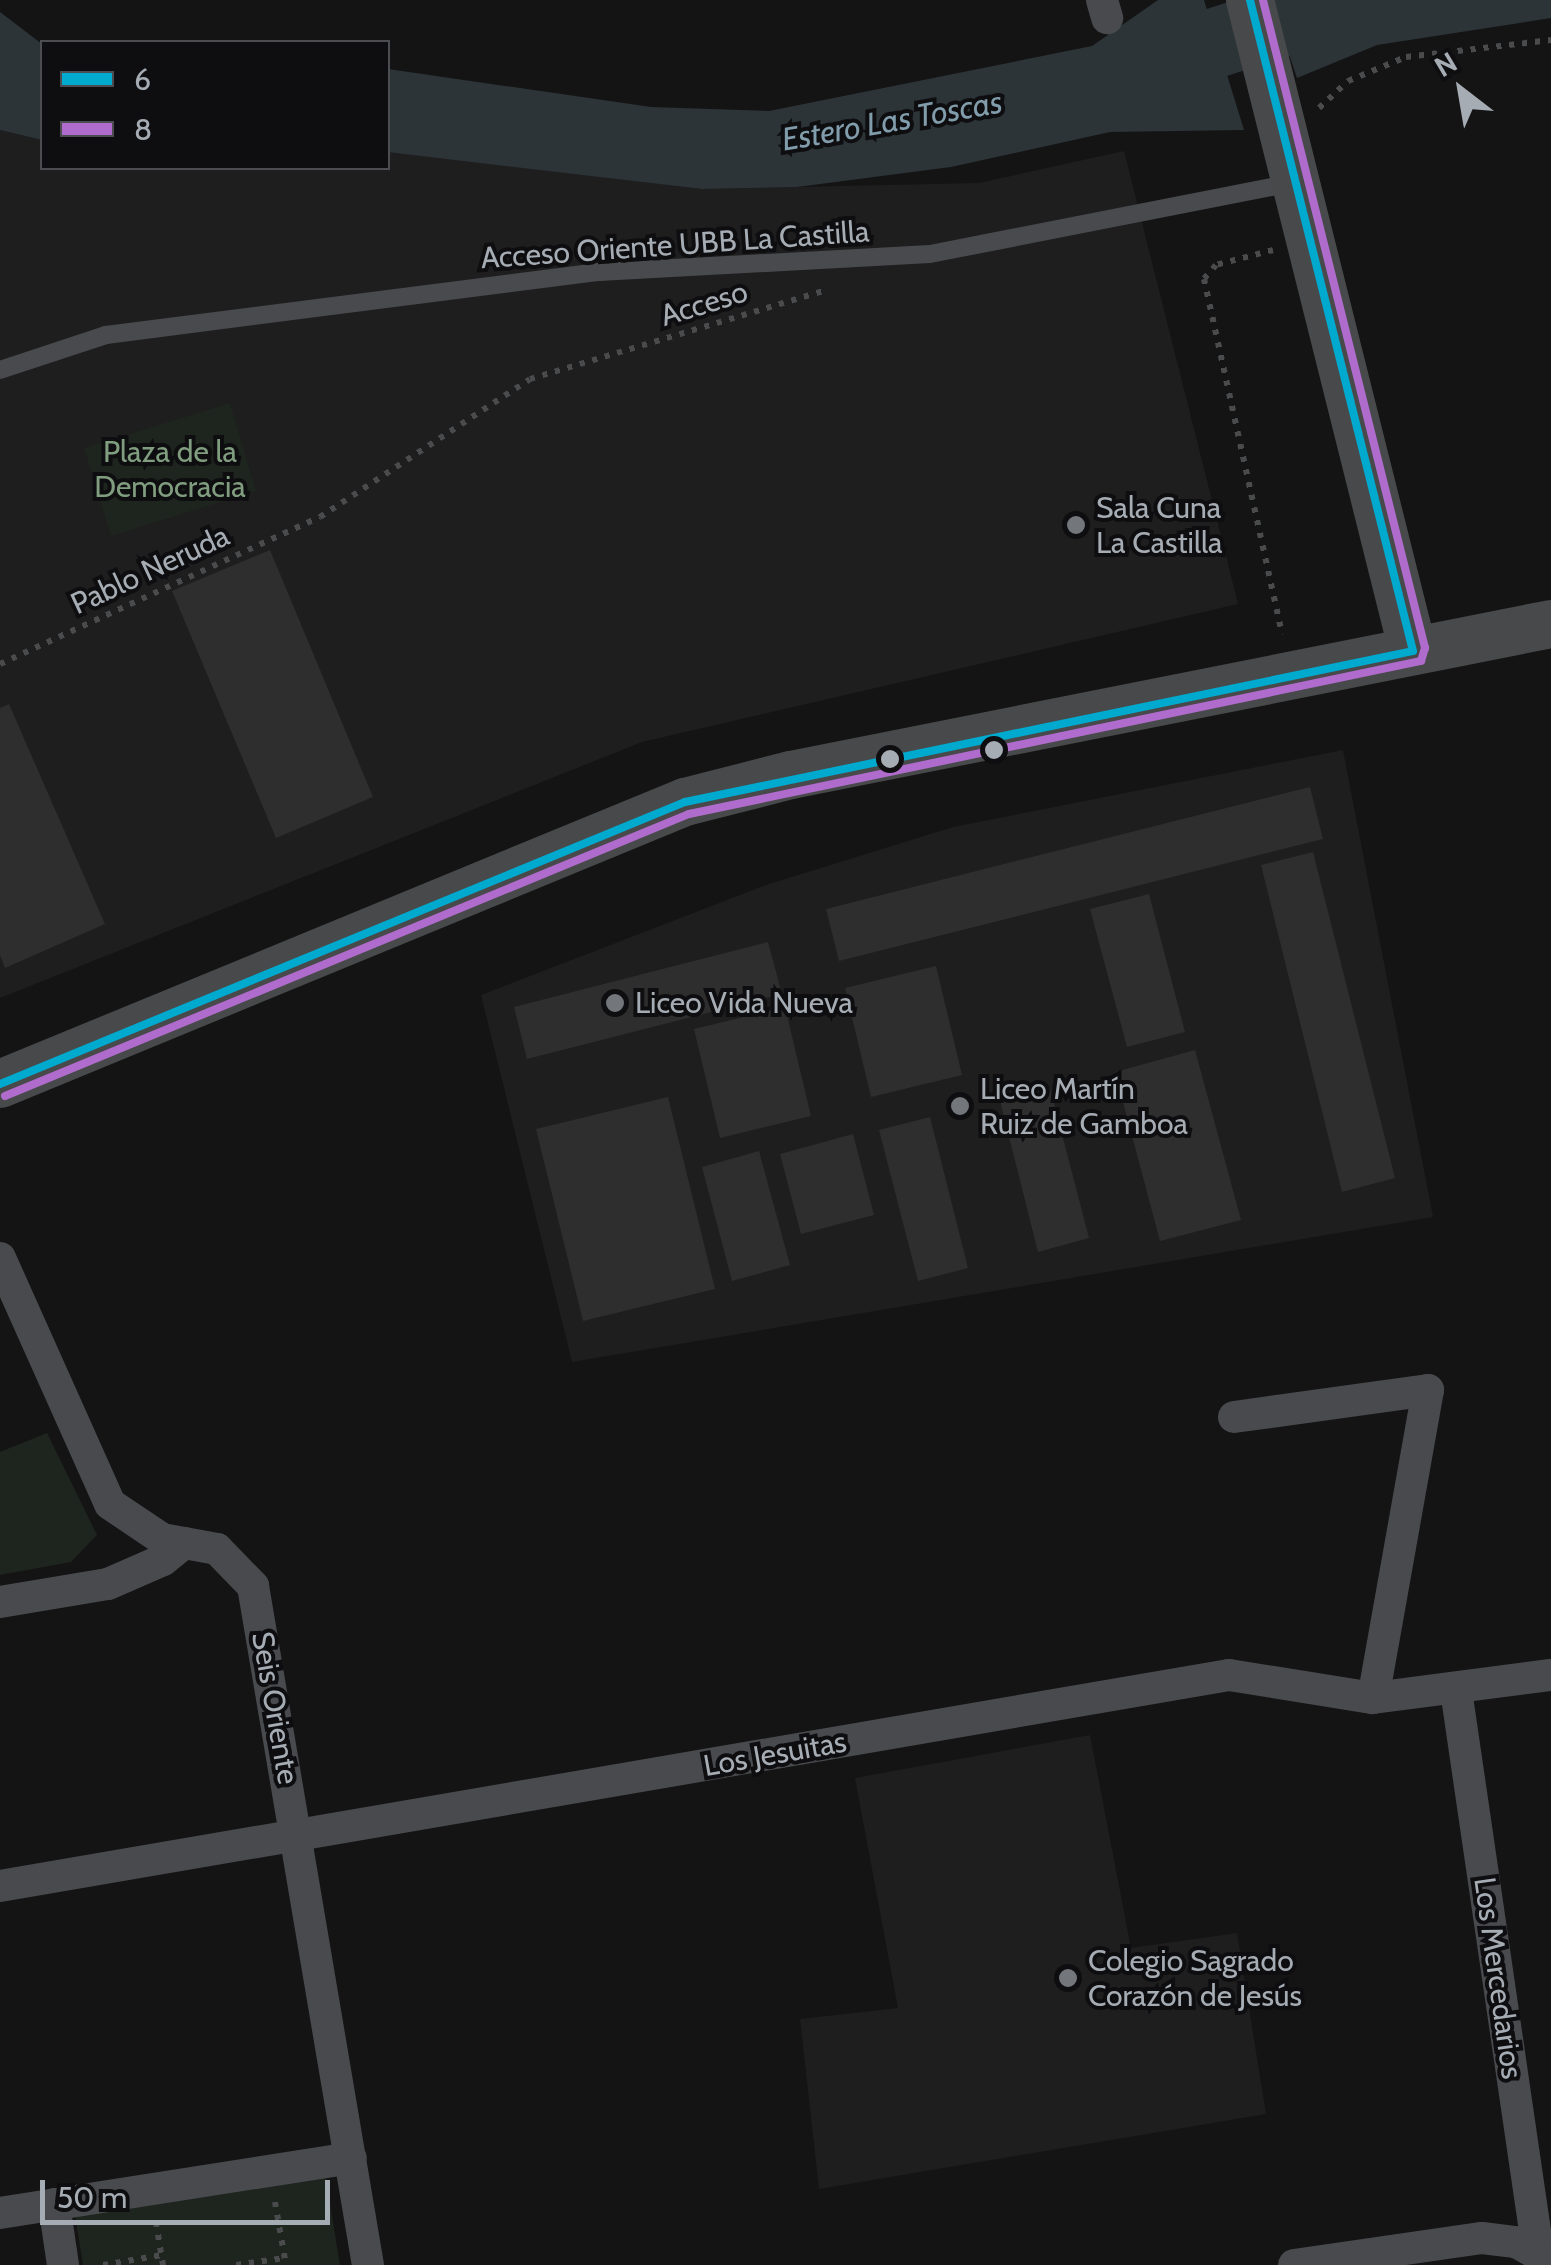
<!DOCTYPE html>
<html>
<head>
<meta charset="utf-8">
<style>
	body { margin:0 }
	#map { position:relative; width:1551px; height:2265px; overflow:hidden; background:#141414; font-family:Cabin,sans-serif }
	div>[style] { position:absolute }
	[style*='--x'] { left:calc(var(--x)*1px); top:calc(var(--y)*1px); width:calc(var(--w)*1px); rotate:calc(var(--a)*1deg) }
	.built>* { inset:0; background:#1e1e1f }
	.green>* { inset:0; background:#1e241e }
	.water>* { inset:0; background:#2c3438 }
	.river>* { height:70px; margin:-35px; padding:0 35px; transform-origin:35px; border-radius:35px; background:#2c3438 }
	.building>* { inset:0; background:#2e2e2f }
	.path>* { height:6px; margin-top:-3px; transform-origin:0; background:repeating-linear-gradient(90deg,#4a4b4d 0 5px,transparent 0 13px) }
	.lane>* { height:18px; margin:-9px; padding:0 9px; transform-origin:9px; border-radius:9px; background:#484a4d }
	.street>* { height:32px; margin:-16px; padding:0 16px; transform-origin:16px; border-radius:16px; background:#484a4d }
	.secondary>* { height:48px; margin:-24px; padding:0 24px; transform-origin:24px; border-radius:24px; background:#47494a }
	.bus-1>* { height:8px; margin:-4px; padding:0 4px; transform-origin:4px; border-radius:4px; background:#00a9ce }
	.bus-2>* { height:8px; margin:-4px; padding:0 4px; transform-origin:4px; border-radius:4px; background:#b06ccc }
	.dots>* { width:28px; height:28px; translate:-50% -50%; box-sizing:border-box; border:5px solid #0e0e10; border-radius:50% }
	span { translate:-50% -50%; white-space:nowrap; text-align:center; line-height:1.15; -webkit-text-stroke:8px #0e0e10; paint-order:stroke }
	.street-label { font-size:30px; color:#a6acb3 }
	.park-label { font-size:30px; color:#819d7f }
	.poi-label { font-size:30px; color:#a6acb3 }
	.left { translate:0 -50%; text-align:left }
	.water-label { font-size:32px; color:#819cab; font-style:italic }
	.legend { position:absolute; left:40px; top:40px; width:350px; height:130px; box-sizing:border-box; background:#0e0e10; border:2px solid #4b4d51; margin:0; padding:12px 18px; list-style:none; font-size:30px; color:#a6acb3 }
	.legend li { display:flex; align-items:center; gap:20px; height:50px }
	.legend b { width:50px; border:2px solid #4b4d51 }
	.north { position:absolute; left:1411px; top:40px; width:100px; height:100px; -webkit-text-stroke:8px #0e0e10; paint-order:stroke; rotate:329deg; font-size:28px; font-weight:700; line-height:40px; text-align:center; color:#a6acb3 }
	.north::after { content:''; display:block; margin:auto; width:35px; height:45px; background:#a6acb3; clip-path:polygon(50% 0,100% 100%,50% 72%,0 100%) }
	.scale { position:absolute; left:40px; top:2180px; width:290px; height:45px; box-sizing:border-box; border:5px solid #a6acb3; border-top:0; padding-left:12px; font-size:30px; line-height:35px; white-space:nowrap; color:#a6acb3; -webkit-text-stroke:8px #0e0e10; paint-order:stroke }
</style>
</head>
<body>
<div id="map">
	<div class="built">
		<div style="clip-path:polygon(0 130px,42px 140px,42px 168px,388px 168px,388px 152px,396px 152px,702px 189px,979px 183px,1124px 151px,1238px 604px,642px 742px,0 998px)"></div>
		<div style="clip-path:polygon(1343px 750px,1433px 1217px,572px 1362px,481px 995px,766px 885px,953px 827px)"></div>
		<div style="clip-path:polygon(1090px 1735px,1131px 1948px,1237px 1933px,1266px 2114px,819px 2189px,800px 2019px,898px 2008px,855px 1778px)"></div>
	</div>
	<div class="green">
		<div style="clip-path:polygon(230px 403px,256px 491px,111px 536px,84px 448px)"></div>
		<div style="clip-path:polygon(47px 1433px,97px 1535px,71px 1562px,0 1575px,0 1452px)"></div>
		<div style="clip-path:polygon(325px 2173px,340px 2265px,83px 2265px,75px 2215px)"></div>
	</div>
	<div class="water">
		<div style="clip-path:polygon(1158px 0,1204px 0,1244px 130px,1110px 132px,951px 167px,797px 187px,702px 189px,388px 152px,388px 69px,651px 107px,769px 111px,1092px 46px)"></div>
		<div style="clip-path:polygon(1271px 0,1551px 0,1551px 18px,1377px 45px,1297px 78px)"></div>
		<div style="clip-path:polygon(0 12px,42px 44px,42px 140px,0 130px)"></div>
	</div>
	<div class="river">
		<div style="--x:1128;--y:71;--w:164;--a:-17.8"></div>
		<div style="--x:1284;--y:21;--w:104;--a:-11.6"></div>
	</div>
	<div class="building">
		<div style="clip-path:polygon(270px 550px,373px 797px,276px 838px,172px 591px)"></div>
		<div style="clip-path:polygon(9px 704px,105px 924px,5px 968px,0 955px,0 708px)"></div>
		<div style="clip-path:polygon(1310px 787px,1323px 839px,839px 961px,826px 909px)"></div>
		<div style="clip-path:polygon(1313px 852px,1395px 1178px,1342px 1192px,1261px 865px)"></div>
		<div style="clip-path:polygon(1149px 894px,1185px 1032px,1127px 1047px,1090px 909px)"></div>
		<div style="clip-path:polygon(768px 942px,782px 994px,527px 1059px,514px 1007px)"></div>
		<div style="clip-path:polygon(936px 966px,962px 1075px,871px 1097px,845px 988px)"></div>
		<div style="clip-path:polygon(785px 1007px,811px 1116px,720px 1138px,694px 1029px)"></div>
		<div style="clip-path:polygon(1195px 1050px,1241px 1220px,1160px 1241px,1115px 1072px)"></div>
		<div style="clip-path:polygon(1050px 1088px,1089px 1238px,1038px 1252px,1000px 1101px)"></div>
		<div style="clip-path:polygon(668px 1097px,715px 1289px,583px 1321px,536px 1129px)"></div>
		<div style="clip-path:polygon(930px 1117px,968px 1268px,918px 1281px,879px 1130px)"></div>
		<div style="clip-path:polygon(853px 1134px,874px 1215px,801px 1234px,780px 1154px)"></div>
		<div style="clip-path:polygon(759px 1151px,790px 1265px,732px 1281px,702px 1167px)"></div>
	</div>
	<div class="path">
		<div style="--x:1319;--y:108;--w:40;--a:-43"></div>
		<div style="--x:1348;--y:81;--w:63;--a:-22.5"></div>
		<div style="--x:1406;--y:57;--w:146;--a:-6.7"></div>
		<div style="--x:1273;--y:250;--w:59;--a:165.3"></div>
		<div style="--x:1216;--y:265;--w:18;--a:131"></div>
		<div style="--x:1204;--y:279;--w:364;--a:77.6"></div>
		<div style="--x:0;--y:664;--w:352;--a:-24.7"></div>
		<div style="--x:320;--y:517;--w:251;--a:-33.3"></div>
		<div style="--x:530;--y:379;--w:310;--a:-16.7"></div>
		<div style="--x:275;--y:2202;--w:64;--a:80.1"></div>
		<div style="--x:156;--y:2222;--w:44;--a:80.8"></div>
		<div style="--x:103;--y:2265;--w:60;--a:-9.6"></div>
		<div style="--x:236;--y:2265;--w:49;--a:-8.3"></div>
	</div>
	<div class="lane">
		<div style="--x:0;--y:370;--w:112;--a:-18.3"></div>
		<div style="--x:106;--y:335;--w:497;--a:-7.3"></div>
		<div style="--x:599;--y:272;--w:331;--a:-3.1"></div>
		<div style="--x:930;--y:254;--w:370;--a:-11.1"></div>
	</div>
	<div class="street">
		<div style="--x:1102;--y:0;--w:19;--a:74"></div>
		<div style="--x:0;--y:1258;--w:269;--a:65.9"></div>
		<div style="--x:110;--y:1504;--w:63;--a:33.9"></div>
		<div style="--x:162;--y:1539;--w:56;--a:10.3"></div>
		<div style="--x:217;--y:1549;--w:52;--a:45.8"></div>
		<div style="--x:253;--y:1586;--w:689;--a:80.39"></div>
		<div style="--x:1234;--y:1417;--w:196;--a:-7.9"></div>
		<div style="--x:1428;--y:1390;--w:313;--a:100.1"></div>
		<div style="--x:0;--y:1602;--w:109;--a:-9.5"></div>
		<div style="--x:108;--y:1584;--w:60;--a:-23.6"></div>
		<div style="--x:163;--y:1560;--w:27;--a:-39"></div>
		<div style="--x:1456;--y:1690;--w:581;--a:81.69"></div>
		<div style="--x:0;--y:1886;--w:1247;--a:-9.74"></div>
		<div style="--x:1229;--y:1675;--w:146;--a:9.1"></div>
		<div style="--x:1373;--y:1698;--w:179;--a:-7.4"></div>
		<div style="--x:54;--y:2204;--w:62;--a:81.6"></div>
		<div style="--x:0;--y:2213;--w:355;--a:-8.9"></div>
		<div style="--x:1294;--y:2265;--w:190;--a:-8.2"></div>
		<div style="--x:1482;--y:2238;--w:34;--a:7"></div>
		<div style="--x:1516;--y:2242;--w:26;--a:29"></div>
	</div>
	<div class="secondary">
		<div style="--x:1250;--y:0;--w:671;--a:75.94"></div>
		<div style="--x:0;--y:1084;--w:741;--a:-22.38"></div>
		<div style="--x:685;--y:802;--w:109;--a:-14.3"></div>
		<div style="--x:791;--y:775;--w:775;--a:-11.24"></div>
	</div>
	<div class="bus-1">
		<div style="--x:0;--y:1084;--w:741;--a:-22.38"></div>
		<div style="--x:685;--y:802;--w:743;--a:-11.72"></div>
		<div style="--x:1413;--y:651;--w:671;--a:-104.06"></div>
	</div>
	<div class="bus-2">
		<div style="--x:5;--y:1096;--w:740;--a:-22.41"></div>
		<div style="--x:689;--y:814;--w:748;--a:-11.81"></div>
		<div style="--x:1421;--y:661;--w:14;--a:-73"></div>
		<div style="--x:1425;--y:648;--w:668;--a:-104.04"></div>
	</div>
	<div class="dots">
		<div style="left:1076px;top:525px;background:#73777b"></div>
		<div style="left:994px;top:750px;background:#a6acb3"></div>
		<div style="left:890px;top:759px;background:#a6acb3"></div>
		<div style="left:615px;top:1003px;background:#73777b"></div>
		<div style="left:960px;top:1106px;background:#73777b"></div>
		<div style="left:1068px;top:1978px;background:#73777b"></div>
	</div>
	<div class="street-label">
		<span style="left:675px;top:245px;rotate:-4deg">Acceso Oriente UBB La Castilla</span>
		<span style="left:704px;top:304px;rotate:-17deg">Acceso</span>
		<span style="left:150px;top:570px;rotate:-25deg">Pablo Neruda</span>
		<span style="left:275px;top:1708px;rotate:80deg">Seis Oriente</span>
		<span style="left:775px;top:1754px;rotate:-10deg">Los Jesuitas</span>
		<span style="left:1498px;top:1978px;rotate:82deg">Los Mercedarios</span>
	</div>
	<div class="park-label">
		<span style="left:170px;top:469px">Plaza de la<br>Democracia</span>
	</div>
	<div class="poi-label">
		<span class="left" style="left:1096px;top:525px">Sala Cuna<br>La Castilla</span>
		<span class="left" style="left:635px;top:1003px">Liceo Vida Nueva</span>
		<span class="left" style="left:980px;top:1106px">Liceo Martín<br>Ruiz de Gamboa</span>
		<span class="left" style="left:1088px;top:1978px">Colegio Sagrado<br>Corazón de Jesús</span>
	</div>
	<div class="water-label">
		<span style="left:892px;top:121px;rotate:-10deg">Estero Las Toscas</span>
	</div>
	<ul class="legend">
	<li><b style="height:12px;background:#00a9ce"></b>6</li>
	<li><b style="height:12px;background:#b06ccc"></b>8</li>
	</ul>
	<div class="north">N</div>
	<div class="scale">50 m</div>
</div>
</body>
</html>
